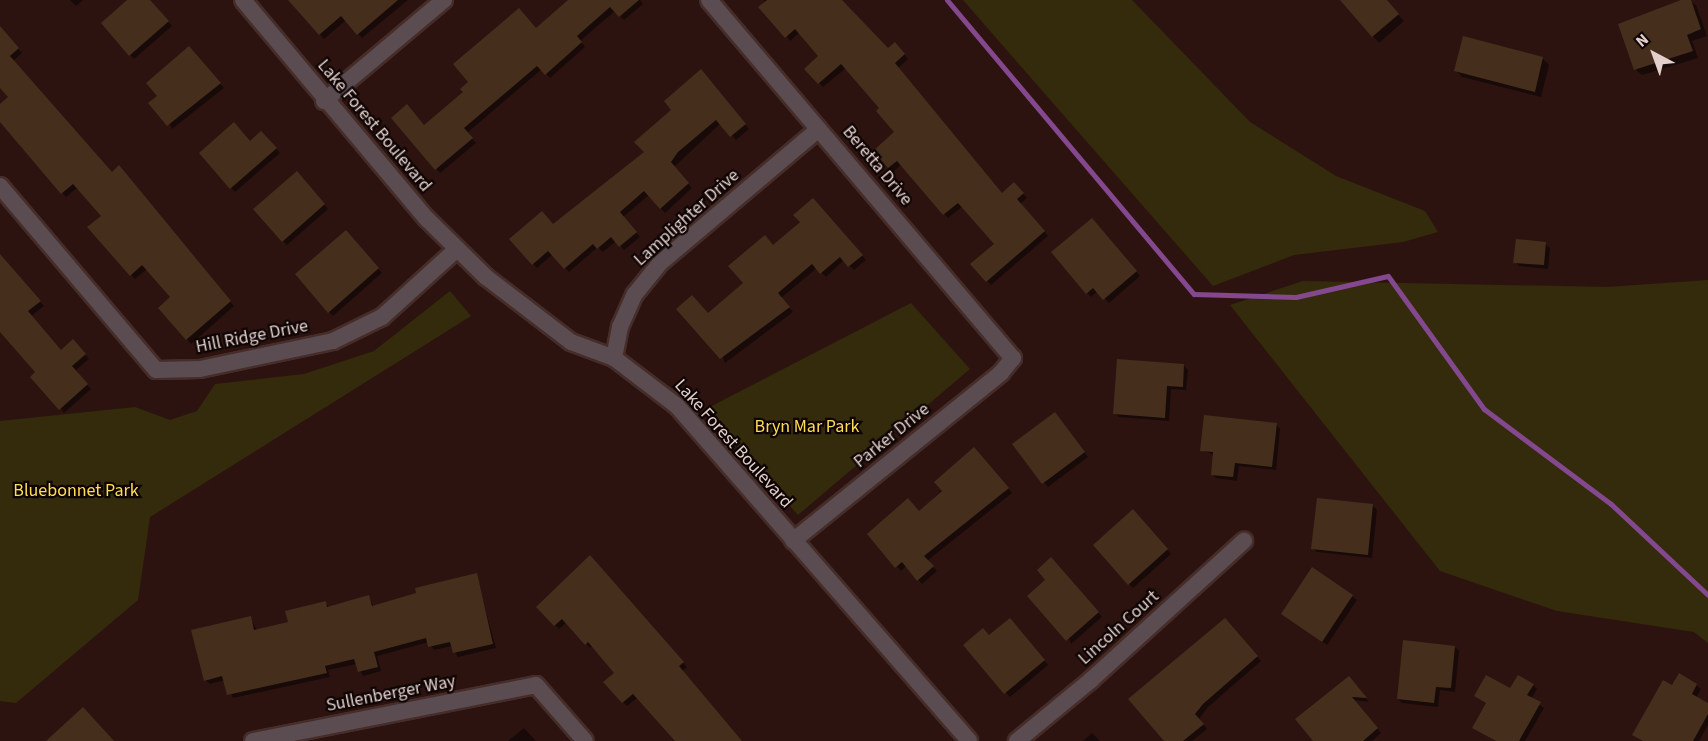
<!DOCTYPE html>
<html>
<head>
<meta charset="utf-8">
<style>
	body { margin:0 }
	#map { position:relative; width:1708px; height:741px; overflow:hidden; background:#2d130f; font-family:"Source Sans 3",sans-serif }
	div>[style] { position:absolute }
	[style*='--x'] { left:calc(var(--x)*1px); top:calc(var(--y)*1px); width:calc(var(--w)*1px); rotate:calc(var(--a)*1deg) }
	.green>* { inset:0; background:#332b0b }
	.shadow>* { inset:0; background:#0007 }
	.stream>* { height:5px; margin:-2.5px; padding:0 2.5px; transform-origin:2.5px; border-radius:2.5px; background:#84488e }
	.building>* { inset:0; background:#452f1c }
	.roads { filter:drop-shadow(2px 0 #462d29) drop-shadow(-2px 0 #462d29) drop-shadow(0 2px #462d29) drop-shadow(0 -2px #462d29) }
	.minor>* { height:16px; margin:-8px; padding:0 8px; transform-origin:8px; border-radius:8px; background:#5a4c51 }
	span { translate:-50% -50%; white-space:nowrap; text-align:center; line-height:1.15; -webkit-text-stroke:4.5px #0d0403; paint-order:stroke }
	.street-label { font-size:18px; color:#e3d0cc }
	.park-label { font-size:18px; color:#ffde54 }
	.north { position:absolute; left:1624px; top:24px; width:60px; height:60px; -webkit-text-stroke:4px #0d0403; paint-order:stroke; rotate:319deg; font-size:16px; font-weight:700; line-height:24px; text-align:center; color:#e3d0cc }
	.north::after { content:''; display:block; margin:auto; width:21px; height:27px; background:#e3d0cc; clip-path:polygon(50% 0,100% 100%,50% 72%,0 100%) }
</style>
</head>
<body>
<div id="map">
	<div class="green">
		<div style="clip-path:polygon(963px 0,1132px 0,1250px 122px,1336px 176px,1425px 211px,1438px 232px,1403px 242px,1294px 255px,1213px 286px)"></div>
		<div style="clip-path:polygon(1708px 280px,1708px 643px,1694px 632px,1557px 611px,1440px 571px,1230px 305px,1303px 281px,1607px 287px)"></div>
		<div style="clip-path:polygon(450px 291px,471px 316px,150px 517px,138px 600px,16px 703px,0 701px,0 421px,135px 407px,170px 420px,197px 411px,215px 384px,304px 374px,374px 351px)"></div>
		<div style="clip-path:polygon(911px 303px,970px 369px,798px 515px,704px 410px)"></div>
	</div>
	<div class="shadow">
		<div style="clip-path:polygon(70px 0,83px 0,76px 6px)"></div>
		<div style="clip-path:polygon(129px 0,149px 0,172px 26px,134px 59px,130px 55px)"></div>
		<div style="clip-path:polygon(290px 0,408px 0,362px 38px,346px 20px,324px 39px)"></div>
		<div style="clip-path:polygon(570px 0,640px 0,643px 4px,624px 20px,615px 11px,580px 41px,585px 47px,550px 78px,542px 69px,467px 133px,476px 143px,440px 173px,393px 118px,424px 127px)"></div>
		<div style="clip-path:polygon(764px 0,840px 0,888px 50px,895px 44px,908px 59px,898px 68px,1002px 194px,1018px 188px,1027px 198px,1020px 204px,1048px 236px,991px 285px,973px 265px,996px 244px,963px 206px,948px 218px,902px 164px,894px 171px,890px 167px,875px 151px,896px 132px,881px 108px,846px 68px,823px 87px,806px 69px,821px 56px,800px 32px,790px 41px)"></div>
		<div style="clip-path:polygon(1342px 0,1385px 0,1404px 21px,1379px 43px)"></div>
		<div style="clip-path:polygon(1686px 0,1696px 5px,1707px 36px,1692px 41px,1698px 58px,1642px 75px,1635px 69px)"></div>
		<div style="clip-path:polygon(0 30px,22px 53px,13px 61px,112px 173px,123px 171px,234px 306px,191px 344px,160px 308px,172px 297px,147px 269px,135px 279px,131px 275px,103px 216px,78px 187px,66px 197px,0 120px,0 106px,10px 98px,0 86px)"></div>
		<div style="clip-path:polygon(193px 52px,224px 88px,172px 129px,159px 96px)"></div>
		<div style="clip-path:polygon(1543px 59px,1549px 65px,1541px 97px,1462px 77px,1456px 70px)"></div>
		<div style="clip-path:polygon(705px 76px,749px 129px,736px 140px,721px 123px,674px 167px,692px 188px,665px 213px,649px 195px,623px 217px,640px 237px,624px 250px,616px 241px,603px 252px,598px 247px,569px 272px,553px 254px,537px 268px,533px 264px,553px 226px,646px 152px,673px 110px)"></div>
		<div style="clip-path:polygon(265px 137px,280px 153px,235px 192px,231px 188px,250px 143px)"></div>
		<div style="clip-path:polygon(301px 177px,328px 209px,287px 245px,283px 241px)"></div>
		<div style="clip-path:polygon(817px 204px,866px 260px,854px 270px,844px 260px,826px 277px,817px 268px,781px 298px,793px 312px,725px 363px,708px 315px,745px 283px,774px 247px)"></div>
		<div style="clip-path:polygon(1096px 224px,1140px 276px,1109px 303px,1098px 291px,1091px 297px,1053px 253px)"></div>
		<div style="clip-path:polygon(350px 236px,382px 273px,333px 316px,329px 312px)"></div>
		<div style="clip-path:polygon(1545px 244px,1550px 248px,1548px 269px,1519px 266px,1515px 262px)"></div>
		<div style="clip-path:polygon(0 255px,44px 306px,31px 316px,61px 351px,77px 345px,89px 359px,75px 371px,91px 389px,64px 413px,37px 372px,0 329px)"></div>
		<div style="clip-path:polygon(1184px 366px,1188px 370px,1186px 390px,1171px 389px,1169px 421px,1119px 417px,1114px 413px)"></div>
		<div style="clip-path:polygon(1059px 418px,1088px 457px,1048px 487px,1014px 445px)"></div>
		<div style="clip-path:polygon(1276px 424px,1280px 429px,1276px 470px,1239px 466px,1237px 481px,1216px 478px,1212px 474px,1214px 455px,1202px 450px)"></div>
		<div style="clip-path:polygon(978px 453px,1012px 493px,927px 561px,937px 571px,922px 584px,906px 566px,901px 571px,869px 534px,919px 513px)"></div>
		<div style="clip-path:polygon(1373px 506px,1377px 510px,1372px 558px,1317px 552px,1312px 548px)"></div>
		<div style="clip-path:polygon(1137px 516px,1171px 554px,1133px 588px,1129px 584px)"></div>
		<div style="clip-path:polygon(594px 562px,687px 667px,682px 671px,740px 741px,677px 741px,638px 697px,627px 706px,623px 702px,616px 673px,593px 645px,590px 648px,567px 622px,559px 629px,538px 607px)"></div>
		<div style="clip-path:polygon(1055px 564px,1102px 617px,1071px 644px,1048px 580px)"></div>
		<div style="clip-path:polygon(1312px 569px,1357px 600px,1327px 645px,1283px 614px)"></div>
		<div style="clip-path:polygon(476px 575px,496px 648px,458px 657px,452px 646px,434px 650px,429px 642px,377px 656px,381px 671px,363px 676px,357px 664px,328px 670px,330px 677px,233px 698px,225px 680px,210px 684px,205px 680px,250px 618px,257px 630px,289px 623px,325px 603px,329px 607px,369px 597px,374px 607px)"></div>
		<div style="clip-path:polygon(1014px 624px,1048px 665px,1010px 697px,965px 645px)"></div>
		<div style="clip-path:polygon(1229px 624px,1261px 661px,1207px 708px,1199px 719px,1207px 729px,1192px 741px,1166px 741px)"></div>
		<div style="clip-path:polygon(1455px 647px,1459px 651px,1455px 692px,1440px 690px,1438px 707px,1402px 703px,1398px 699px)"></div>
		<div style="clip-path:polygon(1353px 682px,1369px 702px,1354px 700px,1381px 733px,1372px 741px,1325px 741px)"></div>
		<div style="clip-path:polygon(1533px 685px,1537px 689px,1531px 699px,1544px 708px,1525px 741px,1495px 741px,1474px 727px,1487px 704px,1476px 696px)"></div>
		<div style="clip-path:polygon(1696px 685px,1701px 689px,1696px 698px,1708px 705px,1708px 725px,1699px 741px,1642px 741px,1634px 735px,1673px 687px)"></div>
		<div style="clip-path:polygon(524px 728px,536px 741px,508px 741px)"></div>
		<div style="clip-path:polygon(1092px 733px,1100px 741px,1083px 741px)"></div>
	</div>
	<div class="stream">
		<div style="--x:947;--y:0;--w:384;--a:50"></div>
		<div style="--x:1194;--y:294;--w:102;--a:1.7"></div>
		<div style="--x:1296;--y:297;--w:94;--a:-12.9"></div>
		<div style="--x:1388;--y:276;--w:164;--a:54.2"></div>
		<div style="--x:1484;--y:409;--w:159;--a:36.8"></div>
		<div style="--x:1611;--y:504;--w:133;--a:43.2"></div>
	</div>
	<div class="building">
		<div style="clip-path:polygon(127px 0,150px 0,169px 21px,129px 56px,101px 23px)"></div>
		<div style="clip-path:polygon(288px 0,398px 0,357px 35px,341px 16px,319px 35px)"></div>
		<div style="clip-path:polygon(568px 0,639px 0,619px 17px,610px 7px,577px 36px,582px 42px,545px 75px,537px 66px,464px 128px,473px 138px,435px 170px,391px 118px,407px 104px,424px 125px,463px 92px,460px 89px,468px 82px,453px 64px,519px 8px,536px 28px)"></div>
		<div style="clip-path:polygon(767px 0,842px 0,888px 48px,895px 42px,905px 54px,895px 63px,1002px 193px,1014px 182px,1024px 193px,1017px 199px,1045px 231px,986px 282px,970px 264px,994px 244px,958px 203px,943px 215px,897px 161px,888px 168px,873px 151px,894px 132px,876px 111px,879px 108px,841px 64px,818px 84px,804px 69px,818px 56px,795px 29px,785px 38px,758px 7px)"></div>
		<div style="clip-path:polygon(1340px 0,1387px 0,1399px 14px,1372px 37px)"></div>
		<div style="clip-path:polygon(1681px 0,1691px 0,1701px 29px,1687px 35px,1693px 51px,1634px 70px,1618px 24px)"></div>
		<div style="clip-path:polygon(0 26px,19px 48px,10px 56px,112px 172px,119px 165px,231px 301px,186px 340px,158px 308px,170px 297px,142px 265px,130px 276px,87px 227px,101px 216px,73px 184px,61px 194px,0 122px,0 104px,8px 97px,0 88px)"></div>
		<div style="clip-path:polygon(1463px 36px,1543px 57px,1535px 92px,1454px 71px)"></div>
		<div style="clip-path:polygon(189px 46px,221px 83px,167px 126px,148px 103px,157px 96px,146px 83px)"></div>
		<div style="clip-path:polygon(701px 69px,746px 124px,730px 137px,716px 120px,678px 152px,671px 162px,689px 183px,660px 209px,644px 191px,620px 212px,637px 232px,619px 247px,611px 237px,597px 249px,593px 244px,564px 269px,548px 251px,532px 265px,509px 239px,542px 211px,553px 224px,644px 152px,634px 142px,671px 110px,664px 101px)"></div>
		<div style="clip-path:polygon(234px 122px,250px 141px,261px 131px,277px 148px,230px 189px,199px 153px)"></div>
		<div style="clip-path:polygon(297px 171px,325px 204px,282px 242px,253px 209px)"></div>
		<div style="clip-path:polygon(813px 198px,863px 255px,848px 267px,840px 257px,820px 274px,812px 264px,778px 293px,790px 307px,720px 359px,676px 309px,692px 295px,708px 313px,743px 283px,728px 266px,765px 235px,773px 245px,800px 222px,793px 215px)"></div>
		<div style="clip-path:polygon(1092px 218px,1137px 271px,1103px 300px,1093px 288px,1086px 294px,1051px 252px)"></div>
		<div style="clip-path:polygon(346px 230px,379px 268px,328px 313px,295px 274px)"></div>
		<div style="clip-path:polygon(1516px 239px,1546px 242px,1544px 265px,1513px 263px)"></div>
		<div style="clip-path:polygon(0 254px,41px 301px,28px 311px,61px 350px,73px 339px,86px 354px,72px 366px,88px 384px,59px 410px,30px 377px,35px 372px,0 332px)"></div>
		<div style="clip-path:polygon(1117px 359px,1184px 364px,1183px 387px,1167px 386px,1165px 418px,1113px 414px)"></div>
		<div style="clip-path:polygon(1055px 412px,1085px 452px,1042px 484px,1012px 444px)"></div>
		<div style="clip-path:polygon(1204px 415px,1277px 423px,1272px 467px,1235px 463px,1233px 477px,1211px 475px,1213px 452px,1200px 451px)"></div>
		<div style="clip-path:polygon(974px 447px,1009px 488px,924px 556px,934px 566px,917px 581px,902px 562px,895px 568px,867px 534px,908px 498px,919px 511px,942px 491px,934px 482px)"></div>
		<div style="clip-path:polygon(1317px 498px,1373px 504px,1368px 555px,1311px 549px)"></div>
		<div style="clip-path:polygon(1133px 509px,1168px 549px,1128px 585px,1093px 545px)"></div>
		<div style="clip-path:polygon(590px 555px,684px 662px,679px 666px,742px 741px,675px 741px,633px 694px,622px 703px,603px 682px,614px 673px,588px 642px,585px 645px,562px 619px,554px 626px,536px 607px)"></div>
		<div style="clip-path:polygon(1051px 557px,1099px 612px,1066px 641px,1027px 596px,1045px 580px,1037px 570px)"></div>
		<div style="clip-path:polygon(1312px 567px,1353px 595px,1322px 642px,1281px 614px)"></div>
		<div style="clip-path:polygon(477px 573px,493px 644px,453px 653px,450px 642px,428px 647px,426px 638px,374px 652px,378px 667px,358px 672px,354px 659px,325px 666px,327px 673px,227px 695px,222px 676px,204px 681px,191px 630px,251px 616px,254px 630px,288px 622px,285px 611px,326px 601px,327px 607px,369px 595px,372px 606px,416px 593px,415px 588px)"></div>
		<div style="clip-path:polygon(1010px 618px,1045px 660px,1004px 694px,963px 645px,983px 628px,989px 635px)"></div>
		<div style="clip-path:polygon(1225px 618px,1258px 656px,1203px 704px,1195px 714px,1204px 724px,1183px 741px,1164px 741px,1128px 699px)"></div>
		<div style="clip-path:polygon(1403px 640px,1455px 646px,1451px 688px,1436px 687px,1434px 703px,1397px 699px)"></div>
		<div style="clip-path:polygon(1679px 673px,1697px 684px,1692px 694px,1708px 703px,1708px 714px,1693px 741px,1643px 741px,1632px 735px,1663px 680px,1672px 685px)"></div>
		<div style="clip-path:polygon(1486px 675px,1510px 688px,1518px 675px,1534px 684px,1527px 695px,1541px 702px,1519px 741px,1496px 741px,1472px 728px,1486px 703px,1474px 696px)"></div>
		<div style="clip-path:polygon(1349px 676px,1367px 698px,1352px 697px,1378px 728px,1363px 741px,1313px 741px,1295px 719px)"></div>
		<div style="clip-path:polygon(83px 707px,114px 741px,46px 741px)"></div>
	</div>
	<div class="roads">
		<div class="minor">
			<div style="--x:243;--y:0;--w:286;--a:50"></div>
			<div style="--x:427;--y:219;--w:83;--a:44.5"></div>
			<div style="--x:486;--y:277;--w:107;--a:37.4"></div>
			<div style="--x:571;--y:342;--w:46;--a:20.4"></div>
			<div style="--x:614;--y:358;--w:79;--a:37.3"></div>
			<div style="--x:677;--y:406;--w:444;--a:48.9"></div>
			<div style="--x:709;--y:0;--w:470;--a:49.7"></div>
			<div style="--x:1013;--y:358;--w:19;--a:129"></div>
			<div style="--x:1001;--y:373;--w:267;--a:141.1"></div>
			<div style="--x:324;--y:101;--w:157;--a:-40.1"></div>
			<div style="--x:0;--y:186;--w:241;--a:49.7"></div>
			<div style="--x:156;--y:370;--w:44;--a:-1.3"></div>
			<div style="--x:200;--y:369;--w:136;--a:-11.9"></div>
			<div style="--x:333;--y:341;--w:55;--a:-26.1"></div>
			<div style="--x:382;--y:317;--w:101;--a:-42.2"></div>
			<div style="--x:614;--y:358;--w:32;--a:-79"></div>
			<div style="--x:620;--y:327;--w:36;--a:-66"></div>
			<div style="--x:635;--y:294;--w:38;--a:-51"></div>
			<div style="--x:659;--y:264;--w:209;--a:-40.2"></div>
			<div style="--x:253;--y:741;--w:288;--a:-11.2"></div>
			<div style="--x:536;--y:685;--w:74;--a:48.8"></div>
			<div style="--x:1017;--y:741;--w:96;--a:-39.5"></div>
			<div style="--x:1091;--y:680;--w:207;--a:-42.3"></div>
		</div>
	</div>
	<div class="street-label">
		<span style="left:374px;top:126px;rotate:50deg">Lake Forest Boulevard</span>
		<span style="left:877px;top:166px;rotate:50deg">Beretta Drive</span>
		<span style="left:687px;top:218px;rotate:-42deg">Lamplighter Drive</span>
		<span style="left:252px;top:337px;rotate:-11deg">Hill Ridge Drive</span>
		<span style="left:892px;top:436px;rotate:-39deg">Parker Drive</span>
		<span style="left:733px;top:444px;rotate:48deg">Lake Forest Boulevard</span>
		<span style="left:1119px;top:628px;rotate:-42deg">Lincoln Court</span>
		<span style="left:391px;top:694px;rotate:-11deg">Sullenberger Way</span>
	</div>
	<div class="park-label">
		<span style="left:807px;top:427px">Bryn Mar Park</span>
		<span style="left:76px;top:491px">Bluebonnet Park</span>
	</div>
	<div class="north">N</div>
</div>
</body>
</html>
